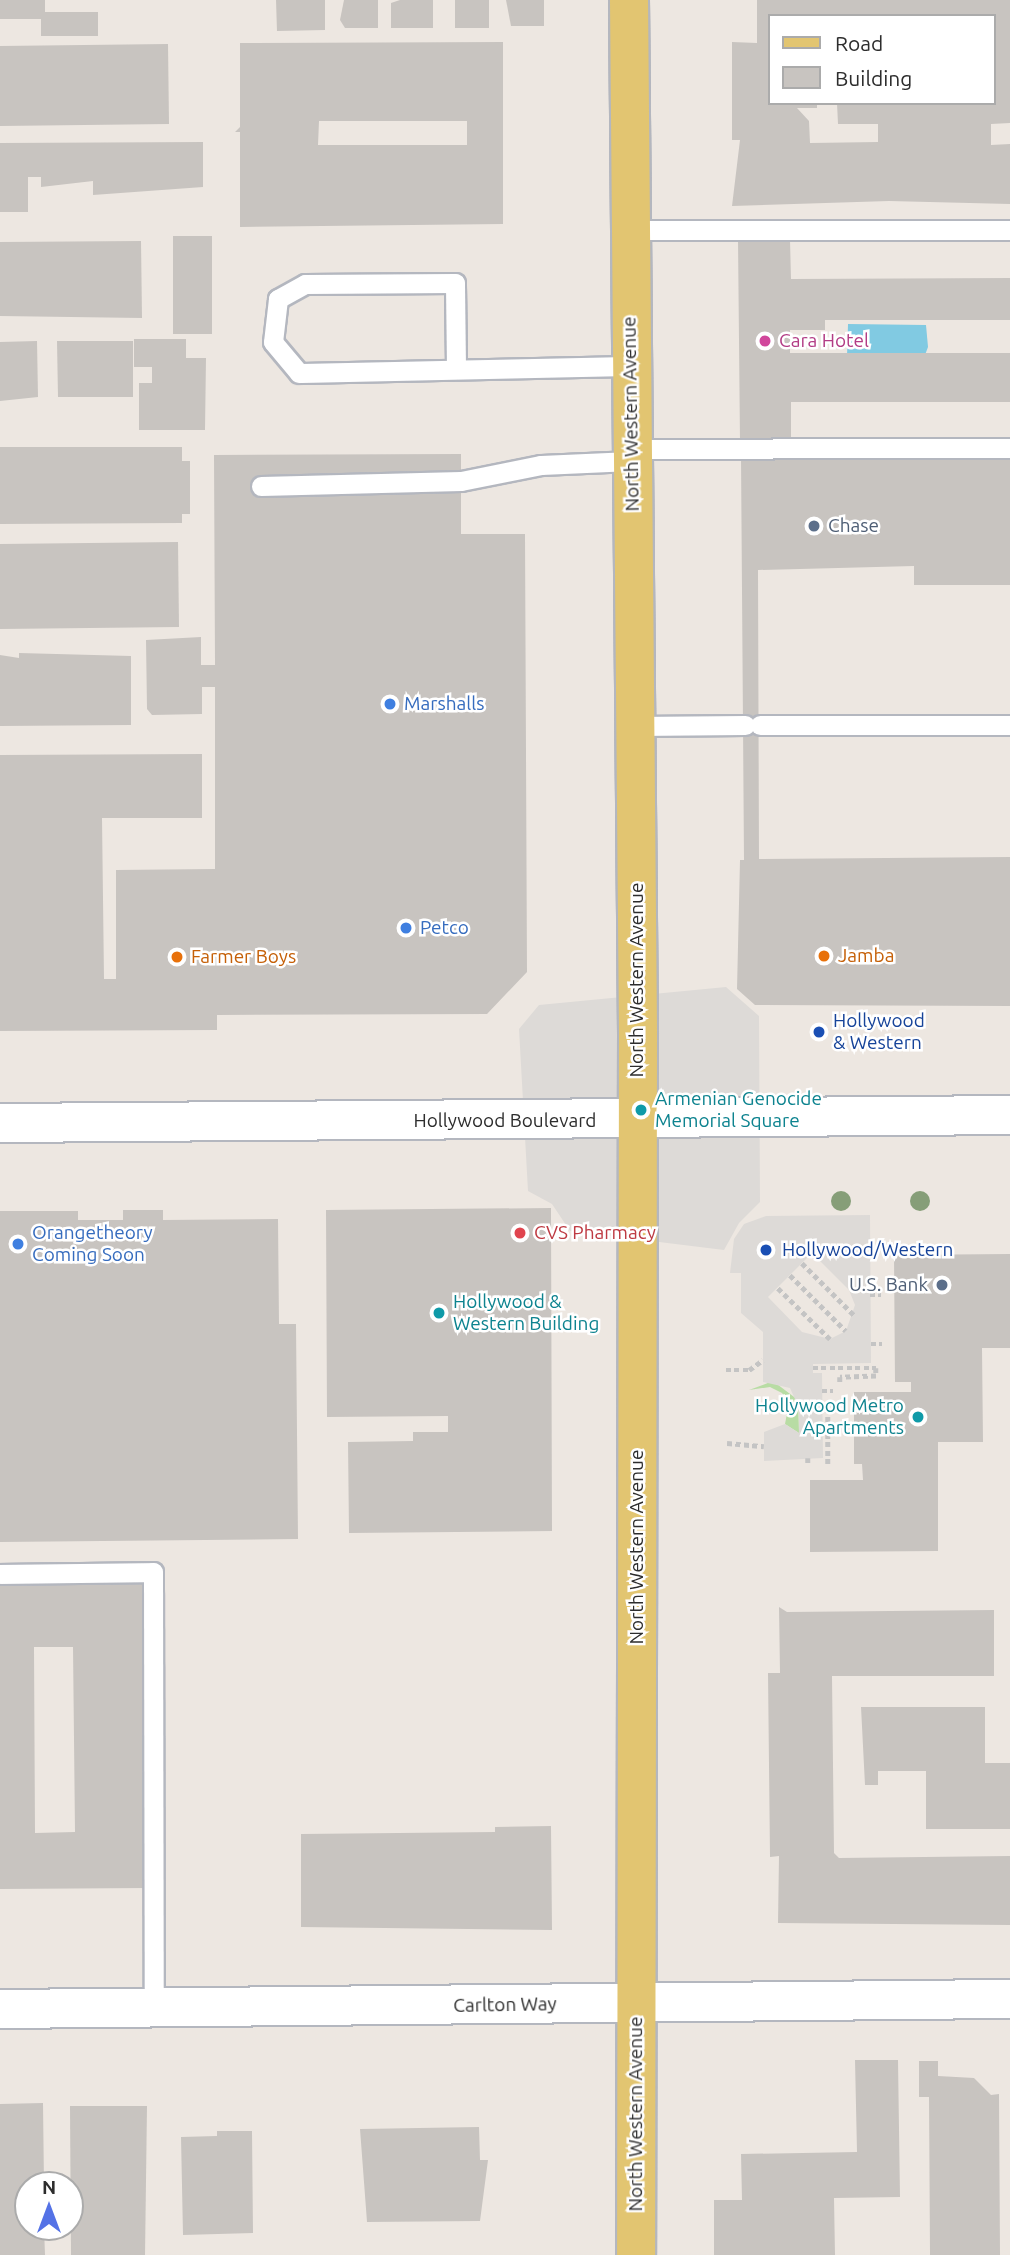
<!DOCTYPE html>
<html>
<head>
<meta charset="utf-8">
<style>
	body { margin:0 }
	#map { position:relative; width:1010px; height:2255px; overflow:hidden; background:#ede7e1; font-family:Ubuntu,sans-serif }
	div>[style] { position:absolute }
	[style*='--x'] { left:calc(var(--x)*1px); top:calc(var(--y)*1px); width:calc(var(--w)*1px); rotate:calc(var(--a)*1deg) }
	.green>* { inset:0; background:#b8dca4 }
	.plaza>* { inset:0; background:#dddad7 }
	.water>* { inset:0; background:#81cae2 }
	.building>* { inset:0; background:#c8c4c0 }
	.path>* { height:4.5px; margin-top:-2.25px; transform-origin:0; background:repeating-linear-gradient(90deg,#c4c4c4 0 5px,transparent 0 8.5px) }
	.roads { filter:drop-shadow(2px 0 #b4b7bf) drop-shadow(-2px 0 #b4b7bf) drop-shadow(0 2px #b4b7bf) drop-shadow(0 -2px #b4b7bf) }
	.service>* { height:19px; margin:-9.5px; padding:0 9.5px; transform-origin:9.5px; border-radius:9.5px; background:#fff }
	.minor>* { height:38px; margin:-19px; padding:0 19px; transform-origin:19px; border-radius:19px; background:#fff }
	.secondary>* { height:38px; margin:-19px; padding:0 19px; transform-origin:19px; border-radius:19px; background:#fff }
	.primary>* { height:38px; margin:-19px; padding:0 19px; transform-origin:19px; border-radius:19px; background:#e2c571 }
	.trees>* { width:20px; height:20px; margin:-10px; border-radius:50%; background:#869e78 }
	.dots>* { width:19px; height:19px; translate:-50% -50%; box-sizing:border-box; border:4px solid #fff; border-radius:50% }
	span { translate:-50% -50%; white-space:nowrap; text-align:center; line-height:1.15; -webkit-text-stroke:5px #fff; paint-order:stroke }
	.hotel-label { font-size:19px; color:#b23c85 }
	.left { translate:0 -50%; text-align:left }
	.street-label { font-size:19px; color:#2d2d2d }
	.service-label { font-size:19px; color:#4e5e75 }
	.right { translate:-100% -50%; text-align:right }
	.shop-label { font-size:19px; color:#366cbe }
	.food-label { font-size:19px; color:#c56008 }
	.transit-label { font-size:19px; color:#164399 }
	.culture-label { font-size:19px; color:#0d838f }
	.health-label { font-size:19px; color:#be3a42 }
	.legend { position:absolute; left:768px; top:14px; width:228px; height:91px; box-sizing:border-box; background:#fff; border:2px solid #ababab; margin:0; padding:9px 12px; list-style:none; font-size:21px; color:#2d2d2d }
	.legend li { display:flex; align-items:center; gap:14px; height:35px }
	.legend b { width:35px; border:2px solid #ababab }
	.north { position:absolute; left:14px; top:2171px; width:70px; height:70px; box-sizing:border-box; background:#fff; border:2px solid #ababab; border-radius:50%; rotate:0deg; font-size:19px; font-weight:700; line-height:28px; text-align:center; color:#2d2d2d }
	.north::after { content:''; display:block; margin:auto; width:24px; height:32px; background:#5472e6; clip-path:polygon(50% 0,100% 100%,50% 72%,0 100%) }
</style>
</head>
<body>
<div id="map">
	<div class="green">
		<div style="clip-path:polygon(773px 1381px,798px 1400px,799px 1433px,785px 1424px,789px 1403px,782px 1393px,770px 1387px,749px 1390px)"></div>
	</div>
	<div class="plaza">
		<div style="clip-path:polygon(726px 987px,759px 1016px,760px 1202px,739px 1223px,724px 1250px,570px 1231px,552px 1204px,528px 1191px,519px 1029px,539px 1005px)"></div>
		<div style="clip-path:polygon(evenodd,870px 1215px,871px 1363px,813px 1364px,813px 1373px,822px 1373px,823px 1458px,764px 1461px,764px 1432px,785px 1424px,799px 1433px,799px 1408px,790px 1388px,763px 1382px,763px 1332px,741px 1313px,741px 1273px,730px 1273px,734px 1239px,744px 1224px,766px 1216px,870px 1215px,812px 1253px,849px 1290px,855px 1305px,846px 1331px,830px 1339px,802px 1332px,768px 1297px,812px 1253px)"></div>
	</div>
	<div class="water">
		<div style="clip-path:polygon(848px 324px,926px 325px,928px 347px,925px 355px,847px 356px)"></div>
	</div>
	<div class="building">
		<div style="clip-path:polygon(0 0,45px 0,45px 12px,98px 12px,98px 36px,41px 36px,41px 19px,0 19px)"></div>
		<div style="clip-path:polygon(276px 0,325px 0,325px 30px,277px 31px)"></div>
		<div style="clip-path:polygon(344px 0,378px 0,378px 28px,345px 28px,340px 20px)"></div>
		<div style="clip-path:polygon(400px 0,433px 0,433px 28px,391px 28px,391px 3px)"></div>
		<div style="clip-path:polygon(455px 0,489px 0,489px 28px,455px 28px)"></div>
		<div style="clip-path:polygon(506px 0,544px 0,544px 26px,511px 26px)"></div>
		<div style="clip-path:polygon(evenodd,757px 0,1010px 0,1010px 123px,991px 124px,991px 145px,1010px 144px,1010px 204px,889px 201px,732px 206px,740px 140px,732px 140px,732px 42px,757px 43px,757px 0,770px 16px,994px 16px,994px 103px,837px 103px,838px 124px,878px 124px,878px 142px,810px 143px,809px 121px,797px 108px,817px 108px,817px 103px,770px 103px,770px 16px)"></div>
		<div style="clip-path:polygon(evenodd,503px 42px,503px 224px,240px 227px,240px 132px,235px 132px,240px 127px,240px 43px,503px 42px,319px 121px,467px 121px,467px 145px,318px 145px,319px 121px)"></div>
		<div style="clip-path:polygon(168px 44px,169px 124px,0 126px,0 46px)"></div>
		<div style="clip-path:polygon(203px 142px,203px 187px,93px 195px,93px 181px,41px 187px,41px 177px,28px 177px,28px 212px,0 212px,0 143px)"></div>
		<div style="clip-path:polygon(173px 236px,212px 236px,212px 334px,173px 334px)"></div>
		<div style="clip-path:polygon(738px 240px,790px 240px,791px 279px,1010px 278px,1010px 320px,825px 320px,825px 330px,790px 330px,790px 353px,1010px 353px,1010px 402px,791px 402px,791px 442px,740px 442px)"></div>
		<div style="clip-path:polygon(141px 241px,142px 318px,0 316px,0 242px)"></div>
		<div style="clip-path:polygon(134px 339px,186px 339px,186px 358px,206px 358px,205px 430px,139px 430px,139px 383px,152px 383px,152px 367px,134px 367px)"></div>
		<div style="clip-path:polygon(37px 341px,38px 397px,0 401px,0 342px)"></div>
		<div style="clip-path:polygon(57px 341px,133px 341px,133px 397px,58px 397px)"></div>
		<div style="clip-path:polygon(0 447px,182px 447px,182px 461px,190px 461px,190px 514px,182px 514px,182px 523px,0 524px)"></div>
		<div style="clip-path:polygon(461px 454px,461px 534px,525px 534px,527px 972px,487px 1014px,217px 1015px,217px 1030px,0 1031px,0 755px,202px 754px,202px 818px,102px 818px,104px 979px,116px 979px,116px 870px,215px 869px,215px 687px,202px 687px,202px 714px,152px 715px,147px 709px,146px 640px,201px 637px,201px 665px,215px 665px,214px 455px)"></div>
		<div style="clip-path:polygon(741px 457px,1010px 457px,1010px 585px,914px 585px,914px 566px,758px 570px,759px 859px,1010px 857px,1010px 1006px,755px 1005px,737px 989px,740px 860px,744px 860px)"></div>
		<div style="clip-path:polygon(178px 542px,179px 627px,0 629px,0 544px)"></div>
		<div style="clip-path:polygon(19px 653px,131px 656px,131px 725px,0 726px,0 655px,19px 658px)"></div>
		<div style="clip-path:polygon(551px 1208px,552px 1531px,349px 1533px,348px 1442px,413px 1441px,413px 1432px,448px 1432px,448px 1416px,327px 1417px,326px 1210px)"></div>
		<div style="clip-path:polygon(123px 1210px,163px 1210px,163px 1220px,278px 1219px,279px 1324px,296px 1324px,298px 1539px,0 1542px,0 1211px,78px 1211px,78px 1220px,123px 1220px)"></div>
		<div style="clip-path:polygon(1010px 1254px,1010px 1348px,982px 1348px,983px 1442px,938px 1442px,938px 1551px,810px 1552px,810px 1480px,863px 1480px,862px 1464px,854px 1464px,854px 1392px,911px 1392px,911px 1382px,895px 1382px,894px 1255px)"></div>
		<div style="clip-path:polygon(evenodd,145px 1584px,147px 1888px,0 1889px,0 1585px,145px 1584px,34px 1647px,73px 1647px,75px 1832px,35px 1833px,34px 1647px)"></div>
		<div style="clip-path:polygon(779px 1607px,787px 1612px,994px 1610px,994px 1676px,832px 1676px,834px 1853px,839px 1858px,1010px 1856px,1010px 1925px,778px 1923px,779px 1856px,770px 1857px,768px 1673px,780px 1673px)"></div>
		<div style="clip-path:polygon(861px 1707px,985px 1707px,985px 1763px,1010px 1763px,1010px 1829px,926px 1829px,926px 1771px,878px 1771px,878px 1785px,865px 1785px)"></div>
		<div style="clip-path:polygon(551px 1826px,552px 1930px,301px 1927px,301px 1834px,495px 1832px,495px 1827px)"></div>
		<div style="clip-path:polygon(855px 2060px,898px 2060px,900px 2197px,834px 2198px,835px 2255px,714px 2255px,714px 2200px,742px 2200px,741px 2154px,857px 2152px)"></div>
		<div style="clip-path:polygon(919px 2061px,938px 2061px,938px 2076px,974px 2078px,991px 2095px,999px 2094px,1000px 2255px,930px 2255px,929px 2097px,919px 2097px)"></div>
		<div style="clip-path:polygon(43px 2103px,44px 2185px,28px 2185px,28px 2227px,44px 2227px,45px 2255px,0 2255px,0 2104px)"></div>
		<div style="clip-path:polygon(70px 2106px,147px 2106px,145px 2255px,71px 2255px)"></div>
		<div style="clip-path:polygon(479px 2127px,480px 2160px,488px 2160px,480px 2221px,367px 2222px,360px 2129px)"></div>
		<div style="clip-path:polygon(217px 2131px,252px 2131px,253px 2233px,183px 2235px,181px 2137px,217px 2136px)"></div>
	</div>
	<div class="path">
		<div style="--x:802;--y:1263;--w:74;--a:45"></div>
		<div style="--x:790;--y:1275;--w:79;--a:45"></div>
		<div style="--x:778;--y:1288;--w:73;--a:44.4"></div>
		<div style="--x:870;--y:1295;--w:11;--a:0"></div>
		<div style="--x:871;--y:1344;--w:11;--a:0"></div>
		<div style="--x:813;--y:1368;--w:63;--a:0"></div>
		<div style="--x:876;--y:1368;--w:8;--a:90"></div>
		<div style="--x:876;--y:1376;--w:36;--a:178"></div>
		<div style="--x:840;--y:1377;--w:5;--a:90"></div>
		<div style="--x:726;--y:1370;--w:23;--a:0"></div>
		<div style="--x:749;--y:1370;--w:17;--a:-36"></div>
		<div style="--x:822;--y:1391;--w:11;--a:0"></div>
		<div style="--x:822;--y:1408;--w:6;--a:0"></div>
		<div style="--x:828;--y:1408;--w:56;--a:90"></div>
		<div style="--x:727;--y:1443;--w:37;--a:5"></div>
		<div style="--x:808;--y:1458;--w:6;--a:90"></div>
	</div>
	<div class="roads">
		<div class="service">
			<div style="--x:630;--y:230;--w:380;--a:0"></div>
			<div style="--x:456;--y:367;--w:84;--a:-90.7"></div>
			<div style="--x:455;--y:283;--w:150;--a:179.6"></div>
			<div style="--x:305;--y:284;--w:31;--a:151"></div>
			<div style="--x:278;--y:299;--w:43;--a:96.6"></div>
			<div style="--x:273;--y:342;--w:40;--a:50"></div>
			<div style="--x:299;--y:373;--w:331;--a:-1.2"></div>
			<div style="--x:631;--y:449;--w:379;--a:-0.2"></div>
			<div style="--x:261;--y:486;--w:200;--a:-1.4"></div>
			<div style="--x:461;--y:481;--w:82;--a:-11.3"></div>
			<div style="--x:541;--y:465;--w:90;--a:-2.5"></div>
			<div style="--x:760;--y:725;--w:250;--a:0"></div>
			<div style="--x:636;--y:726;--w:109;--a:-0.5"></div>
			<div style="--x:0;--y:1574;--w:153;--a:-0.7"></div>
			<div style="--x:153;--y:1572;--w:437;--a:89.9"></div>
		</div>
		<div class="minor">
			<div style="--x:0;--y:2009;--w:1010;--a:-0.57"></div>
		</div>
		<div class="secondary">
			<div style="--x:0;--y:1123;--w:1010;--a:-0.45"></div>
		</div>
		<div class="primary">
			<div style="--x:629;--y:0;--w:1035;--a:89.5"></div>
			<div style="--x:638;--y:1035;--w:1220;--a:90.09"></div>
		</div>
	</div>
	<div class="trees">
		<div style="left:841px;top:1201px"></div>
		<div style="left:920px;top:1201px"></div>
	</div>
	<div class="dots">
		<div style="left:765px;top:341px;background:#d1479c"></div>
		<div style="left:814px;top:526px;background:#5c6f8a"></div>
		<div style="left:390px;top:704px;background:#3f7fe0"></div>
		<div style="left:406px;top:928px;background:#3f7fe0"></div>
		<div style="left:824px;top:956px;background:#e8710a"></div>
		<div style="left:177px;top:957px;background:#e8710a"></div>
		<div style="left:819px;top:1032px;background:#1a4fb4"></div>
		<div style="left:641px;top:1110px;background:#0f9aa8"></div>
		<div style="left:520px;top:1233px;background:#e0444e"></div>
		<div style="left:18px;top:1244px;background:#3f7fe0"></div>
		<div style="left:766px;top:1250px;background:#1a4fb4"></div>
		<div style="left:942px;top:1285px;background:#5c6f8a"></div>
		<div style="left:439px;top:1313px;background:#0f9aa8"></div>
		<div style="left:918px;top:1417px;background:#0f9aa8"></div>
	</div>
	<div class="hotel-label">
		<span class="left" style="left:779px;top:341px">Cara Hotel</span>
	</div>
	<div class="street-label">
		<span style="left:631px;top:414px;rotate:-91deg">North Western Avenue</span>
		<span style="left:637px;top:980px;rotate:-90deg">North Western Avenue</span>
		<span style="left:505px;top:1121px">Hollywood Boulevard</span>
		<span style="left:637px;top:1547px;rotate:-90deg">North Western Avenue</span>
		<span style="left:505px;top:2005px;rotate:-1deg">Carlton Way</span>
		<span style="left:636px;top:2114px;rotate:-90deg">North Western Avenue</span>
	</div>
	<div class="service-label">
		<span class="left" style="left:828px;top:526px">Chase</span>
		<span class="right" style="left:928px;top:1285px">U.S. Bank</span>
	</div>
	<div class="shop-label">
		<span class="left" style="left:404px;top:704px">Marshalls</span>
		<span class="left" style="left:420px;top:928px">Petco</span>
		<span class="left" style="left:32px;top:1244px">Orangetheory<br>Coming Soon</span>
	</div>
	<div class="food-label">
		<span class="left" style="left:838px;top:956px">Jamba</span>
		<span class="left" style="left:191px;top:957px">Farmer Boys</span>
	</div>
	<div class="transit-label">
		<span class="left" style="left:833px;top:1032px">Hollywood<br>&amp; Western</span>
		<span class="left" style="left:782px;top:1250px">Hollywood/Western</span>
	</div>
	<div class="culture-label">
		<span class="left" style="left:655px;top:1110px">Armenian Genocide<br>Memorial Square</span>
		<span class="left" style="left:453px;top:1313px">Hollywood &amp;<br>Western Building</span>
		<span class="right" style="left:904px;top:1417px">Hollywood Metro<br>Apartments</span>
	</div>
	<div class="health-label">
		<span class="left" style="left:534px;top:1233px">CVS Pharmacy</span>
	</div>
	<ul class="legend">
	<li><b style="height:9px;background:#e2c571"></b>Road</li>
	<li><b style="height:19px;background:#c8c4c0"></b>Building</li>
	</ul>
	<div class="north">N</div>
</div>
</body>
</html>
